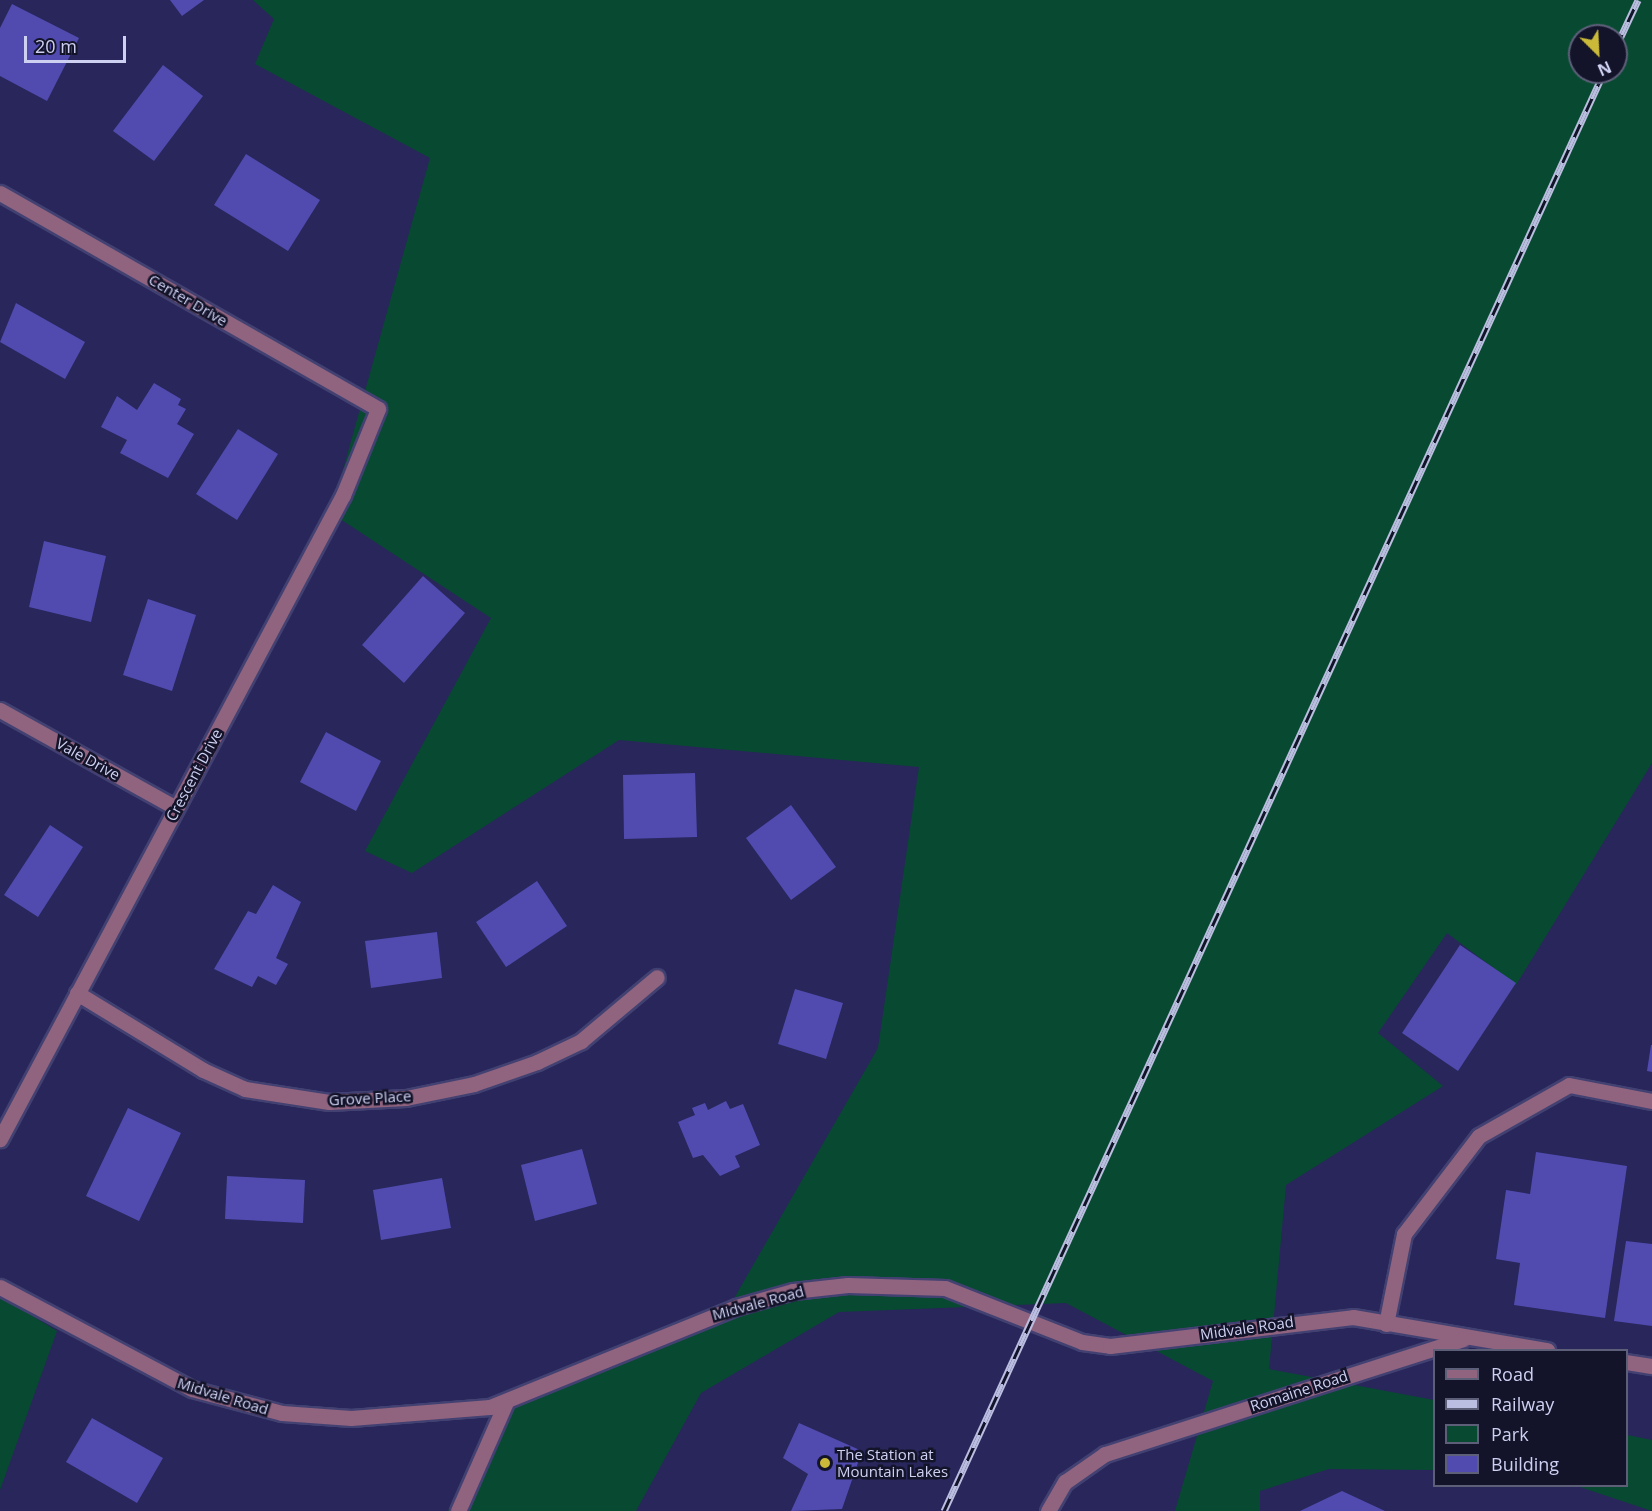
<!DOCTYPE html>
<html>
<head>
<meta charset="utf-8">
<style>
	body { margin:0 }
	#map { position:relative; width:1652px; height:1511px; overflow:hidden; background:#28265a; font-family:"Open Sans",sans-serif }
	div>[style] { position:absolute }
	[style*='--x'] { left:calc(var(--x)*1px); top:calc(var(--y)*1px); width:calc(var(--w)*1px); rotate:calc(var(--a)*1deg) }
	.green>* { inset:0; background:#084a31 }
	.building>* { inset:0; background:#514bb0 }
	.roads { filter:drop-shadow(2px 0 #424172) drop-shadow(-2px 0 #424172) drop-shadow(0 2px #424172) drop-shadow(0 -2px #424172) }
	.minor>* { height:15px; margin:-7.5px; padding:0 7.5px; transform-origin:7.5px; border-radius:7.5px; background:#90637f }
	.rail>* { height:7px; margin-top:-3.5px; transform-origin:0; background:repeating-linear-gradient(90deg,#13132a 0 14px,#bbbee0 0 28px); box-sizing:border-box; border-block:2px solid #bbbee0 }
	.dots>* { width:16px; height:16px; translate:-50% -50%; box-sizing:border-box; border:3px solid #13132a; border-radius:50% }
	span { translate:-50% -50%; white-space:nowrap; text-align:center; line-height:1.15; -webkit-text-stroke:5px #13132a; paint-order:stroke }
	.street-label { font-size:15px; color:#cdd0f0 }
	.poi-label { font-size:15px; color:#cdd0f0 }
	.left { translate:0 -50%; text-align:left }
	.legend { position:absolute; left:1433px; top:1349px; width:195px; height:138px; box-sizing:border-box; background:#13132a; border:2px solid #5d5f79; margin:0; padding:8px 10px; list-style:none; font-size:18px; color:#cdd0f0 }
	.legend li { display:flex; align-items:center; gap:12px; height:30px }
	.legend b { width:30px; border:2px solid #5d5f79 }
	.north { position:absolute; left:1568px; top:24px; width:60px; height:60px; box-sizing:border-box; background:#13132a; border:2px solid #5d5f79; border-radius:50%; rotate:156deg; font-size:16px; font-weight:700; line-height:24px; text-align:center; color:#cdd0f0 }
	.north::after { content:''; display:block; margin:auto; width:21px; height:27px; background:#cbba39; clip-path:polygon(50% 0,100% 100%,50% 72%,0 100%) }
	.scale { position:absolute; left:24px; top:36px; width:102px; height:27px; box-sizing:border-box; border:3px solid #cdd0f0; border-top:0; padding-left:8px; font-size:18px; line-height:21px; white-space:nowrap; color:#cdd0f0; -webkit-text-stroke:4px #13132a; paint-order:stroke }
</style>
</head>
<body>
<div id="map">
	<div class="green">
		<div style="clip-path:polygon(evenodd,253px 0,1652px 0,1652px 763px,1516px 985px,1447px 933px,1378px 1033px,1443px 1086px,1286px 1185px,1269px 1369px,1434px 1400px,1434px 1470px,1329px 1469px,1260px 1491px,1260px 1511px,1175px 1511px,1213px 1381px,1066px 1303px,839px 1312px,701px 1393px,636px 1511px,448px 1511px,493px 1410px,732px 1302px,878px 1048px,919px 767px,619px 740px,412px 873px,365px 851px,491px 618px,331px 513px,430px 158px,255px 64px,274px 19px,253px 0,1580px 36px,1616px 36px,1616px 72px,1580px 72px,1580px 36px)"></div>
		<div style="clip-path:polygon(0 1296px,57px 1331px,0 1490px)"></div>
		<div style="clip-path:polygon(1627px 1435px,1652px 1440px,1652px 1511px,1577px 1486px,1626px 1486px)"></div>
	</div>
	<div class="building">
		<div style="clip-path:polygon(170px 0,204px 0,182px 16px)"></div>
		<div style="clip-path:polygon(12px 4px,79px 38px,47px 101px,0 76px,0 28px)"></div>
		<div style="clip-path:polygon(163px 65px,203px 96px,154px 161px,113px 131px)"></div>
		<div style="clip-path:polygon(246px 154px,320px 200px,288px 251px,214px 205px)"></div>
		<div style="clip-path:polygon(16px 303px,85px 342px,65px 379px,0 342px)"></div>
		<div style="clip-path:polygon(154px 383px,181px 399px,178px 405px,186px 409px,177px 424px,194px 434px,168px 478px,120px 453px,127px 440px,101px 427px,117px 396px,137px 410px)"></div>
		<div style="clip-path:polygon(238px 429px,278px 454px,237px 520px,196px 494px)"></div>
		<div style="clip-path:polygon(44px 541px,106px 556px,91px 622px,29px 607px)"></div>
		<div style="clip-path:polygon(423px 576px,465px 613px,404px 683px,362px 645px)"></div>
		<div style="clip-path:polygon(148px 599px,196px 615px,172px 691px,123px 675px)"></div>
		<div style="clip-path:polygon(326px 732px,381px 761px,356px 811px,300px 782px)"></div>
		<div style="clip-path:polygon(695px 773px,697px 837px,624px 839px,623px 775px)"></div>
		<div style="clip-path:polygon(791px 805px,836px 867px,791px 900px,746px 838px)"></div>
		<div style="clip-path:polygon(50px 825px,83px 847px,38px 917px,4px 895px)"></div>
		<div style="clip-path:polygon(537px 881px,567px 926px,506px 967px,476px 922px)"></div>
		<div style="clip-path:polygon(273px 885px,301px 902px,276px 958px,288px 964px,276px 985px,258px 976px,252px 987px,214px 969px,248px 911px,256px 914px)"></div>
		<div style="clip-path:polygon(437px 932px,442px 978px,371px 988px,365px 941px)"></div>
		<div style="clip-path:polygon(1460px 945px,1516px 983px,1458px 1071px,1402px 1033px)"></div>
		<div style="clip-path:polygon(795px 989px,843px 1003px,826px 1059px,778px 1044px)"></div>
		<div style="clip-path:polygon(1651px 1045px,1652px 1045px,1652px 1072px,1647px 1071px)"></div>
		<div style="clip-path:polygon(726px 1101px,730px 1109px,743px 1104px,760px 1145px,735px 1156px,740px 1167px,720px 1176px,703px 1155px,693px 1158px,678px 1122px,695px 1115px,692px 1108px,705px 1103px,708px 1110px)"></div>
		<div style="clip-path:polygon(128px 1108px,181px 1133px,139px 1221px,86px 1196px)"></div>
		<div style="clip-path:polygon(582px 1149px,597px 1204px,535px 1221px,521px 1165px)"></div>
		<div style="clip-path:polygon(1536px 1152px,1627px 1166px,1605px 1318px,1514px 1305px,1520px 1263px,1496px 1259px,1506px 1190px,1530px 1194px)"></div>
		<div style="clip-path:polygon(227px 1176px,305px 1180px,303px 1223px,225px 1219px)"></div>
		<div style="clip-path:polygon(442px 1178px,451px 1228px,381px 1240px,373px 1190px)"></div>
		<div style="clip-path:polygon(1626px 1241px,1652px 1244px,1652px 1326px,1614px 1321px)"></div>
		<div style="clip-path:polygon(92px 1418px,163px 1458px,137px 1503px,66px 1462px)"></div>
		<div style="clip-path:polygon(799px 1423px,862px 1451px,842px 1509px,791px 1511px,808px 1474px,783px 1458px)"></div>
		<div style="clip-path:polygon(1342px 1491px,1385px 1511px,1300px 1511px)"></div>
	</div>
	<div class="roads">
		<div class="minor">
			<div style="--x:0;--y:193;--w:435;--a:29.7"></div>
			<div style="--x:378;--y:409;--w:93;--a:112.1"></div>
			<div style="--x:343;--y:495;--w:730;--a:118.04"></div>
			<div style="--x:0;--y:710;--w:201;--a:29.1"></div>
			<div style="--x:77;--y:993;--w:148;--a:31.4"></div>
			<div style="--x:203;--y:1070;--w:46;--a:24.3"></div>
			<div style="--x:245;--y:1089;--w:85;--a:8.8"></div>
			<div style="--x:329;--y:1102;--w:77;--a:-3"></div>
			<div style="--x:406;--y:1098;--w:69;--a:-11.6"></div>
			<div style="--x:474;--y:1084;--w:67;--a:-19.2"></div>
			<div style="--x:537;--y:1062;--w:49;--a:-25.5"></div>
			<div style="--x:581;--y:1041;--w:99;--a:-40.1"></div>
			<div style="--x:0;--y:1287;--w:217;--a:28"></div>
			<div style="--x:192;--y:1389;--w:93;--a:14.9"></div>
			<div style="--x:282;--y:1413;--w:69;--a:4.1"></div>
			<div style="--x:351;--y:1418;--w:139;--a:-4.5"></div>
			<div style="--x:490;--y:1407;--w:266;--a:-22.1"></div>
			<div style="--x:736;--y:1307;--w:59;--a:-15.7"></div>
			<div style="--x:793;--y:1291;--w:55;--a:-6.2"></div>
			<div style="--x:848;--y:1285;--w:97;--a:1.8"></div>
			<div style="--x:945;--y:1288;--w:147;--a:21.5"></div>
			<div style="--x:1082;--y:1342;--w:28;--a:8"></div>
			<div style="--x:1110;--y:1346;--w:245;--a:-6.8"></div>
			<div style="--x:1353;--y:1317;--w:197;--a:9.7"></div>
			<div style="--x:1386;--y:1324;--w:92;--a:-78.7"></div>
			<div style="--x:1404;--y:1234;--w:123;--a:-52.6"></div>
			<div style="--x:1479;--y:1136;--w:103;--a:-29.5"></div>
			<div style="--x:1569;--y:1085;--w:85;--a:10.9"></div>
			<div style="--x:1626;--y:1362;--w:26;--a:9"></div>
			<div style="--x:458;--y:1511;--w:119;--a:-66.2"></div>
			<div style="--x:1048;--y:1511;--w:34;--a:-60"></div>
			<div style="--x:1065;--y:1482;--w:49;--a:-35"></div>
			<div style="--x:1105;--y:1454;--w:376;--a:-17.8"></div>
		</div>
	</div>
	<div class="rail">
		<div style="--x:1616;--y:47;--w:52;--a:-64.9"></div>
		<div style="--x:944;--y:1511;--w:1583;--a:-65.36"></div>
	</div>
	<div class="dots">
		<div style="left:825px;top:1463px;background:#cbba39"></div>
	</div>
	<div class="street-label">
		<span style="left:188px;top:300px;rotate:30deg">Center Drive</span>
		<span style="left:88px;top:759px;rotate:29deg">Vale Drive</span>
		<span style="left:194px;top:775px;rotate:-62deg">Crescent Drive</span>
		<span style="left:370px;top:1098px;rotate:-3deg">Grove Place</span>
		<span style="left:758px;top:1303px;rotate:-15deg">Midvale Road</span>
		<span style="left:1247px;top:1328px;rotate:-8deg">Midvale Road</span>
		<span style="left:1299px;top:1391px;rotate:-18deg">Romaine Road</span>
		<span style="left:223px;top:1396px;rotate:17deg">Midvale Road</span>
	</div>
	<div class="poi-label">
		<span class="left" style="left:837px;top:1463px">The Station at<br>Mountain Lakes</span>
	</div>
	<ul class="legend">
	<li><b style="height:8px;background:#90637f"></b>Road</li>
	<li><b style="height:8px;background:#bbbee0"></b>Railway</li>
	<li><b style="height:16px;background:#084a31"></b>Park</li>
	<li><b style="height:16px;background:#514bb0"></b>Building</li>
	</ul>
	<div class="north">N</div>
	<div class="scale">20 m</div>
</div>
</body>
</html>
